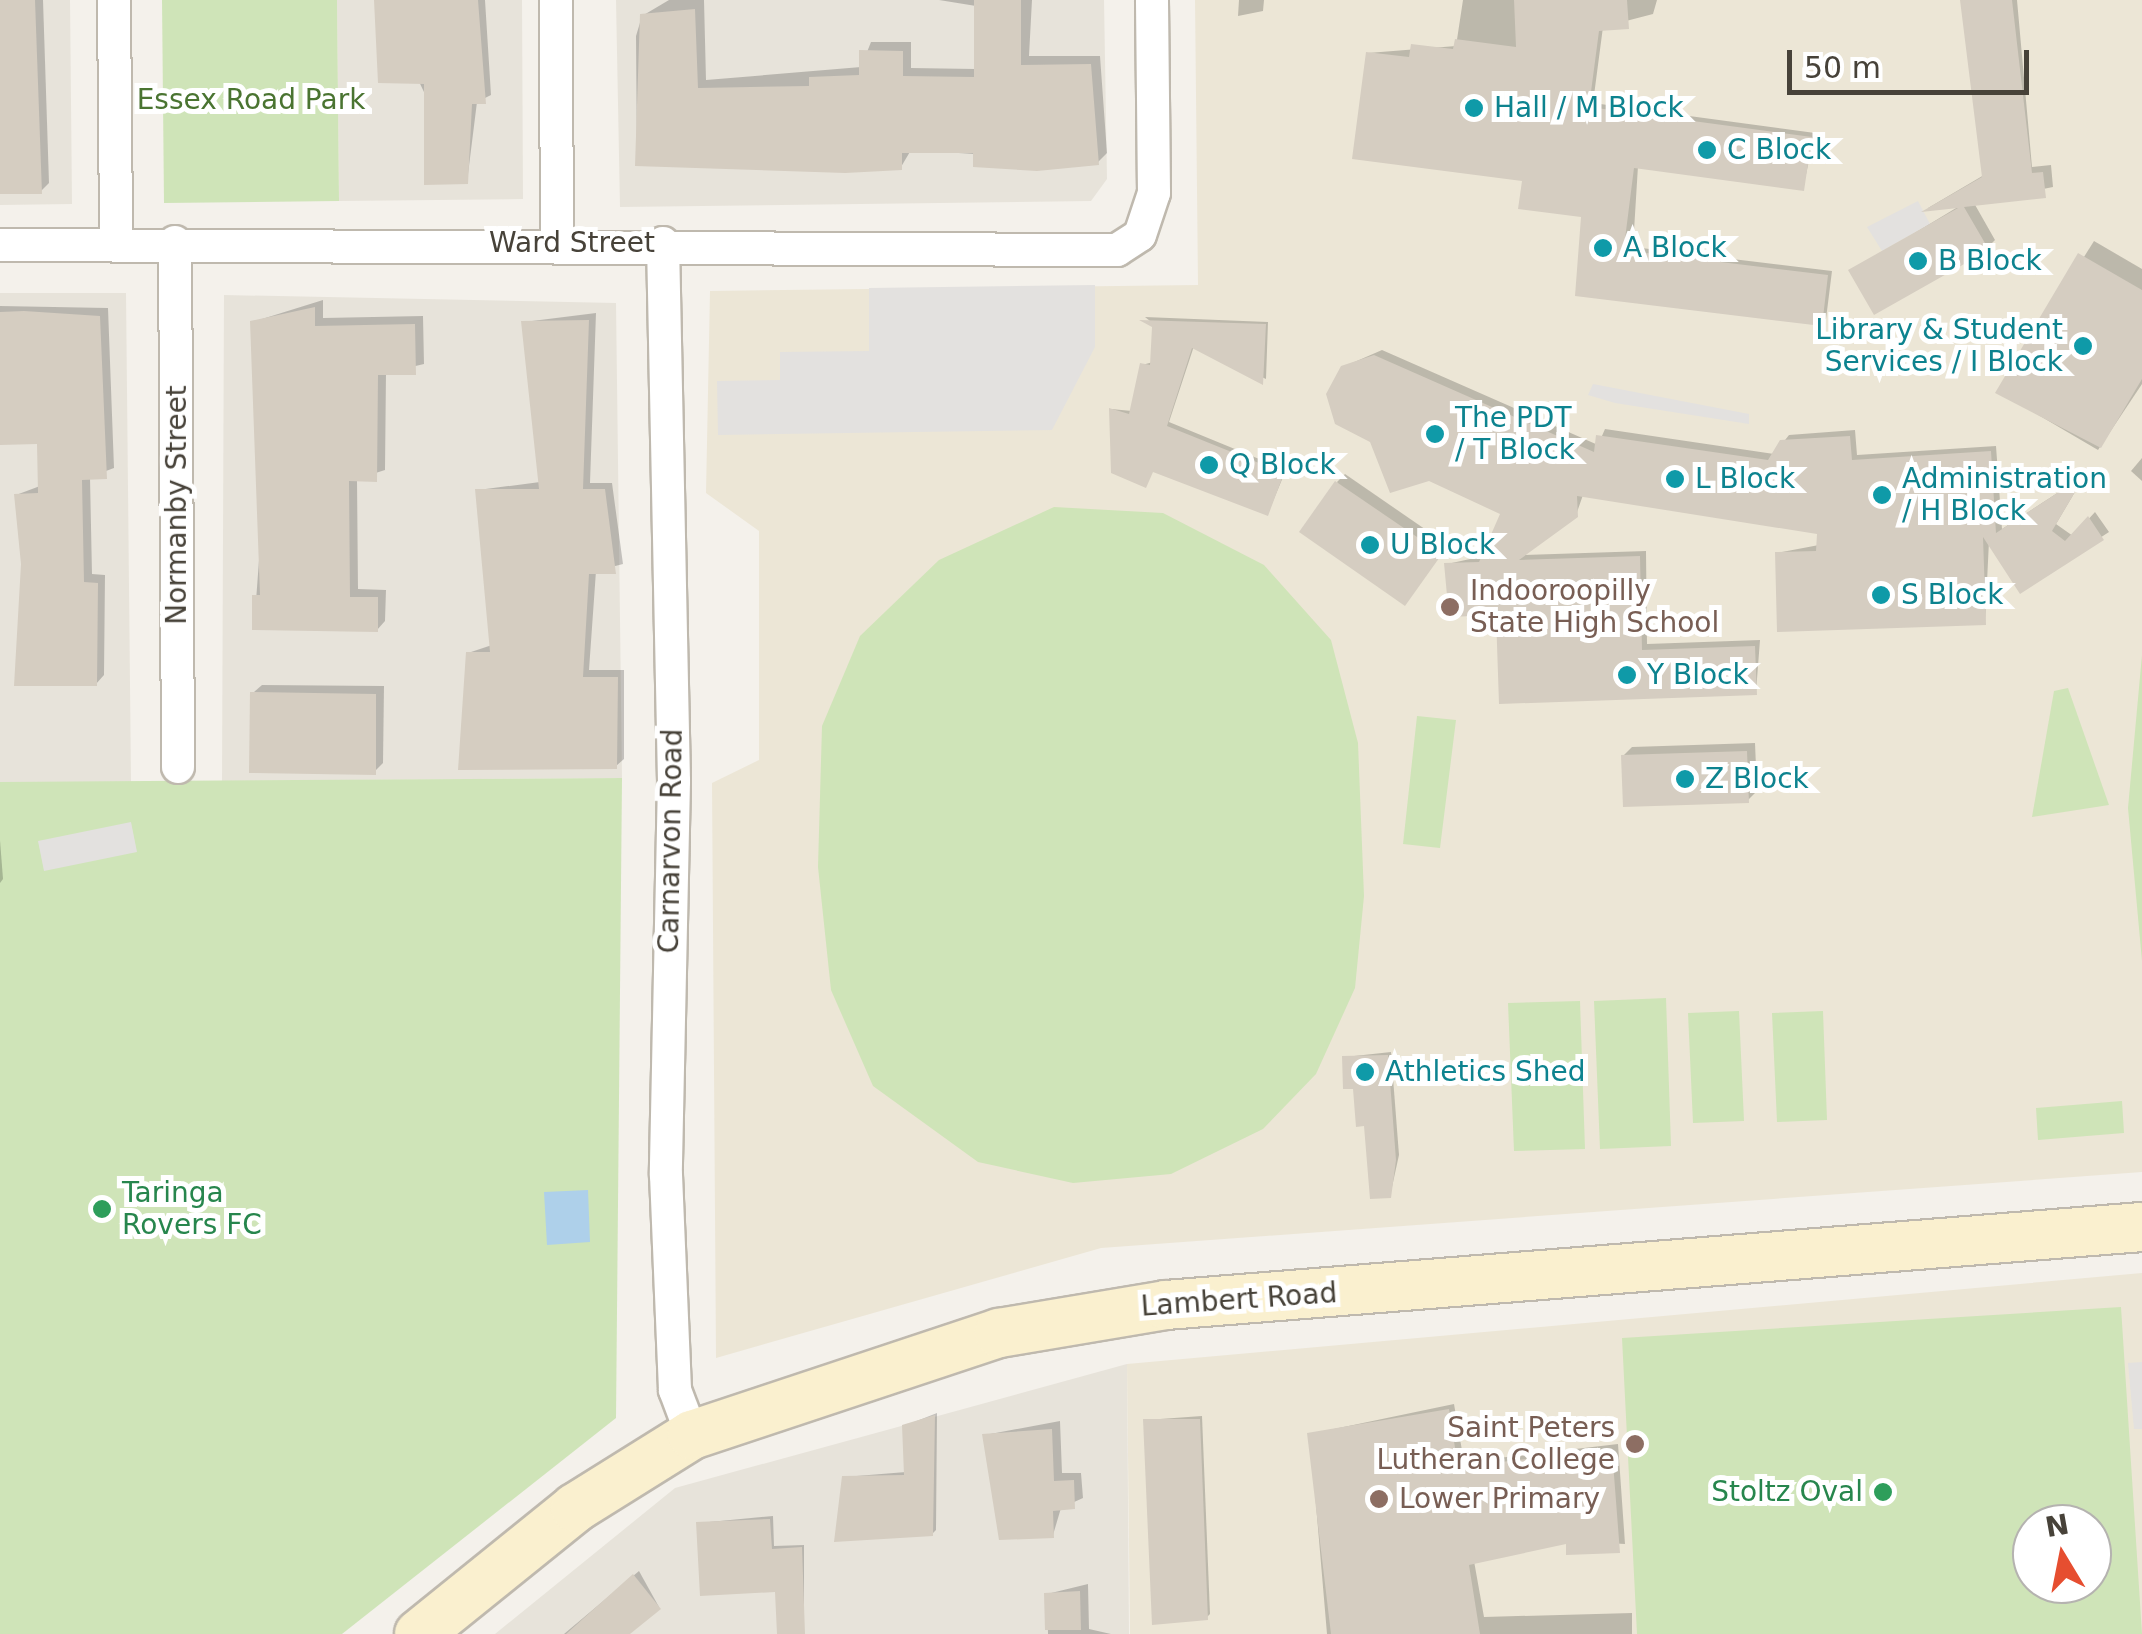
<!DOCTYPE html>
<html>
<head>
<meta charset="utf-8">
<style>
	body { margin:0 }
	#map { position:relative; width:2142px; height:1634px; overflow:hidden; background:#f4f1eb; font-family:"DejaVu Sans",sans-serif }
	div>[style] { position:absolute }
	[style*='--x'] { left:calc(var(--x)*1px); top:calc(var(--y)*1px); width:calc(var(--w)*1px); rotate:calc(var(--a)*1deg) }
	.residential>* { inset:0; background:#e7e3da }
	.education>* { inset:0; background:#ece6d6 }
	.green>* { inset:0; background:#cfe4b8 }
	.parking>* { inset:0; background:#e3e1df }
	.water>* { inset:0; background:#aed0ea }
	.shadow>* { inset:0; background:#0003 }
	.building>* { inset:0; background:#d5cdc1 }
	.roads { filter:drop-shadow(2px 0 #bfb9ae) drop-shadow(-2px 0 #bfb9ae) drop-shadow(0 2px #bfb9ae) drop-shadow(0 -2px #bfb9ae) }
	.minor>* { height:32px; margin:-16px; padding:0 16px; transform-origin:16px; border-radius:16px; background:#fff }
	.secondary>* { height:48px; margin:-24px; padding:0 24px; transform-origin:24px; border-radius:24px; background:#faf0cf }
	.dots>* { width:28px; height:28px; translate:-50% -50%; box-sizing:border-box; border:5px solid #fff; border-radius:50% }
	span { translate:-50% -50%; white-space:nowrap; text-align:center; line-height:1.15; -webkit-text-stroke:10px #fff; paint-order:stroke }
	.park-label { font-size:28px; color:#4a7431 }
	.culture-label { font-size:28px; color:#0d838f }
	.left { translate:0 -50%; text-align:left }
	.right { translate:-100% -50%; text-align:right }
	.street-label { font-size:28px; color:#474239 }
	.education-label { font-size:28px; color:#785e54 }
	.leisure-label { font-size:28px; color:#27864d }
	.north { position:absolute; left:2012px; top:1504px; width:100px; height:100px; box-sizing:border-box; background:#fff; border:2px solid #b5b3b0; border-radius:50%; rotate:350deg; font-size:28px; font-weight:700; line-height:40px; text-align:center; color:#474239 }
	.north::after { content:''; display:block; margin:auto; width:35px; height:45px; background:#e64e30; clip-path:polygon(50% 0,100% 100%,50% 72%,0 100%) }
	.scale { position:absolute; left:1787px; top:50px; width:242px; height:45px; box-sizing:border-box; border:5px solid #474239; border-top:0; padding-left:12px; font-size:30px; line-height:35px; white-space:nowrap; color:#474239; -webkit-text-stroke:8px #fff; paint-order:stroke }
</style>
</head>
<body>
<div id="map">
	<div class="residential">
		<div style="clip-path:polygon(0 0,70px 0,72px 204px,0 205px)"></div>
		<div style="clip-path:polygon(337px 0,522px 0,523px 199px,339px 201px)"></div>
		<div style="clip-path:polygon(616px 0,1104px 0,1107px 179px,1091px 201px,620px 207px)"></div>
		<div style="clip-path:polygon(0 293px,126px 293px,131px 782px,0 782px)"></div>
		<div style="clip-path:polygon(224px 295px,616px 303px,622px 778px,222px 781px)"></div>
		<div style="clip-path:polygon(1127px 1364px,1129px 1634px,495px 1634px,675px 1488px)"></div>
	</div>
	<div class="education">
		<div style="clip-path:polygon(1195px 0,2142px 0,2142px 1172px,1101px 1248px,716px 1358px,712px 783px,759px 760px,759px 531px,706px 493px,710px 291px,1198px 285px)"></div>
		<div style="clip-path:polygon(evenodd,2142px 1273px,2142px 1634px,1130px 1634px,1127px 1364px,2142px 1273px,2032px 1524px,2092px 1524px,2092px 1584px,2032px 1584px,2032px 1524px)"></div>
	</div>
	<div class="green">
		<div style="clip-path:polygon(162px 0,337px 0,339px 201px,164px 203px)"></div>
		<div style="clip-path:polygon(1054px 507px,1163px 513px,1264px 565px,1331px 640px,1358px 743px,1364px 896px,1355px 988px,1316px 1074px,1263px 1129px,1171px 1174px,1073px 1183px,978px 1162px,873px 1086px,831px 990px,818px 867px,822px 726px,860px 636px,939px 560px)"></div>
		<div style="clip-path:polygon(2142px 655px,2142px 961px,2128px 808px)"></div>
		<div style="clip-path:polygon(2068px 688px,2109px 805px,2032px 817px,2054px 691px)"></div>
		<div style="clip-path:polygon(1417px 716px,1456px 720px,1440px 848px,1403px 844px)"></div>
		<div style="clip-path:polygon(622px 778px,616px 1418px,342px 1634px,0 1634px,0 782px)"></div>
		<div style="clip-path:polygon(1666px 998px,1671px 1146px,1600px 1149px,1594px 1001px)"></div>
		<div style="clip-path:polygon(1580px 1001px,1585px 1149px,1514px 1151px,1508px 1003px)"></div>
		<div style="clip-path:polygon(1739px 1011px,1744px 1121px,1693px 1123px,1688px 1013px)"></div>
		<div style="clip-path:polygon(1823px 1011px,1827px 1120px,1777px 1122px,1772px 1013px)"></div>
		<div style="clip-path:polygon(2122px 1101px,2124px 1133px,2038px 1140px,2036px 1108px)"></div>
		<div style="clip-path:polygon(evenodd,2121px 1307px,2142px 1634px,1637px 1634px,1622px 1338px,2121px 1307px,2092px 1524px,2092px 1584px,2032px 1584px,2032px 1524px,2092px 1524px)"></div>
	</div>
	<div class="parking">
		<div style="clip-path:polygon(1918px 201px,1930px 224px,1882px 251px,1867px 227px)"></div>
		<div style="clip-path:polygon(1095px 285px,1095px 347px,1052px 430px,718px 435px,717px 381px,780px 380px,780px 352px,869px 351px,869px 288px)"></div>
		<div style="clip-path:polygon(1593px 384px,1749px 414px,1749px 424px,1615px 403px,1588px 395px)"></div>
		<div style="clip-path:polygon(131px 822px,137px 852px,44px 871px,38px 841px)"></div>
		<div style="clip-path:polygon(2142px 1362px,2142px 1429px,2134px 1429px,2128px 1363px)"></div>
	</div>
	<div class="water">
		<div style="clip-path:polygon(588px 1190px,590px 1242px,547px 1245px,544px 1192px)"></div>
	</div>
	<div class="shadow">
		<div style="clip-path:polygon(0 0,43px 0,49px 183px,41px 191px,0 192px)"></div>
		<div style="clip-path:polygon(380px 0,485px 0,491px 95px,477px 102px,467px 182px)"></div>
		<div style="clip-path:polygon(669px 0,704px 0,706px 80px,861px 67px,871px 42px,911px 42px,911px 68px,976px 69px,976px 6px,939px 0,1032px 0,1029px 56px,1100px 56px,1107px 153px,1098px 162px,911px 150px,901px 167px,637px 164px,636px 36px,642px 16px)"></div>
		<div style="clip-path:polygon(1239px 0,1264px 0,1263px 11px,1238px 16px)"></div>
		<div style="clip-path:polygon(1463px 0,1657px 0,1653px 14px,1603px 27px,1593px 103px,1815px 133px,1803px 188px,1638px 166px,1633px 247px,1832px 271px,1826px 319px,1577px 294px,1583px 215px,1368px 53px,1456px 46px)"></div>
		<div style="clip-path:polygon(1963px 0,2017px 0,2032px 167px,2051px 165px,2053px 187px,1974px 203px,1995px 240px,1987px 248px,1852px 271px,1961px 205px,1928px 208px,1984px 175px)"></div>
		<div style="clip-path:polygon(2094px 241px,2142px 269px,2142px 384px,2098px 450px,1999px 392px)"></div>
		<div style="clip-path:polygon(323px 300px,323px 318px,423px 316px,424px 364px,386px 373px,385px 470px,357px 479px,358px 589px,386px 590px,385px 621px,377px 630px,254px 628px,261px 533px,252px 322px)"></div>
		<div style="clip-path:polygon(0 306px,108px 308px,114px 468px,90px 477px,92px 574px,105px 575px,104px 675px,96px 684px,24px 564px,16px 495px,40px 486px,39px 442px,0 442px)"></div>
		<div style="clip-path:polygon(596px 313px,590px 483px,612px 483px,623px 564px,596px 571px,589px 670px,624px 670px,624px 759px,616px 766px,468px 653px,492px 645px,478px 490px,540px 482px,524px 322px)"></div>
		<div style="clip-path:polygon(1145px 317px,1268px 322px,1266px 379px,1194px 346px,1169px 422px,1286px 470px,1268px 513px,1154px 469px,1113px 471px,1111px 409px,1132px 411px,1142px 365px,1153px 362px,1155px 325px)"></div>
		<div style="clip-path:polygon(1382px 350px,1598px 445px,1605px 429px,1774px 454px,1789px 435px,1855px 430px,1857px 455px,1996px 446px,2002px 529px,2085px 475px,2056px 524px,2073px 536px,2095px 512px,2109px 532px,2020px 590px,1989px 541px,1985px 623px,1777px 553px,1819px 545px,1819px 532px,1583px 495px,1576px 515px,1522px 555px,1646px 551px,1647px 644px,1760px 640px,1756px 692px,1498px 613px,1447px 564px,1484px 556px,1503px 513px,1343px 367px)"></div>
		<div style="clip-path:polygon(2142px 458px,2142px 481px,2131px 471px)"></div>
		<div style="clip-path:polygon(1345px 474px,1448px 545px,1405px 603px,1337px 482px)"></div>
		<div style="clip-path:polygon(262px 685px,384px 686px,383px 763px,374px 772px,253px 693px)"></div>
		<div style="clip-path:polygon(1755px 743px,1757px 791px,1748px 800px,1623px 756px,1632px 747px)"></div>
		<div style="clip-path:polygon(0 840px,3px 879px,0 883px)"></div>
		<div style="clip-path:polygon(1391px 1052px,1399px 1155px,1390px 1196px,1345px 1057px)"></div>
		<div style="clip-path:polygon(1454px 1404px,1464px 1462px,1618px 1444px,1625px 1544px,1568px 1541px,1474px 1561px,1484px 1617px,1632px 1613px,1632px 1634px,1327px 1634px,1310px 1434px)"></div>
		<div style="clip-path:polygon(937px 1413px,936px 1530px,932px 1534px,844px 1477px,906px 1472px,904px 1426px)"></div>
		<div style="clip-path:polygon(1202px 1416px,1210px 1614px,1206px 1618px,1146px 1420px)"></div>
		<div style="clip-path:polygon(1060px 1421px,1062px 1473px,1081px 1473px,1083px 1498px,1061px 1508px,1053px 1535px,985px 1435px)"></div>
		<div style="clip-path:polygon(773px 1516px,774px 1546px,804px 1545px,804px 1632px,777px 1590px,699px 1523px)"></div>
		<div style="clip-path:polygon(639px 1571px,659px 1607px,626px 1634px,564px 1634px)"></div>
		<div style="clip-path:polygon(1088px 1584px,1089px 1629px,1111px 1634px,1048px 1634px,1047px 1594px)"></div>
	</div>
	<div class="building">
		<div style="clip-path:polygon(0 0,35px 0,42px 194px,0 194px)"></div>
		<div style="clip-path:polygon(374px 0,478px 0,486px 104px,472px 104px,468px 184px,424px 185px,424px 84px,378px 83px)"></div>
		<div style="clip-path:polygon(974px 0,1021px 0,1021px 65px,1091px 64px,1099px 165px,1037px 171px,973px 167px,973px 153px,902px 153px,902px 170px,845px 173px,635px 166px,640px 14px,695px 9px,698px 88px,809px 86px,809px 77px,859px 75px,859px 50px,903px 51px,903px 76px,974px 77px)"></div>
		<div style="clip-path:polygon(1514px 0,1627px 0,1629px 29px,1599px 31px,1589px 107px,1812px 137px,1804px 191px,1634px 168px,1625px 239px,1630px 251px,1828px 275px,1822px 326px,1575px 296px,1581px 217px,1518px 209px,1522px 181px,1352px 159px,1366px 52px,1409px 57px,1411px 44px,1453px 49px,1455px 39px,1516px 47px)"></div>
		<div style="clip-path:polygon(1960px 0,2012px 0,2032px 173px,2043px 172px,2046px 198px,1964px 207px,1989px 250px,1874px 315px,1848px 270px,1958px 208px,1921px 212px,1982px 177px)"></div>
		<div style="clip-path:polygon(2078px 253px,2142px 290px,2142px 379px,2101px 448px,1995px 393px)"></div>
		<div style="clip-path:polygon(315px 307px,315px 326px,415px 324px,416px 375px,378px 375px,377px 482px,349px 481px,350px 597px,378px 597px,378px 632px,252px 630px,252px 595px,260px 595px,250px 321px)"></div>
		<div style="clip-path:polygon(24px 311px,100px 316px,107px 479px,82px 480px,84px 582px,98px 583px,97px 686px,14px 686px,21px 564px,14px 494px,38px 493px,37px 444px,0 445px,0 312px)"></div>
		<div style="clip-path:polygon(589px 320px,583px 489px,605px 489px,616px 574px,589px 574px,583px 677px,618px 677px,617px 769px,458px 770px,466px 652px,490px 652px,475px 489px,539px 489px,521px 321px)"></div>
		<div style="clip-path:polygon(1139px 320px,1266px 324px,1263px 385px,1192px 348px,1167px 426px,1284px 473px,1268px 516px,1153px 472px,1146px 488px,1111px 473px,1109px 408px,1129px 414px,1140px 363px,1150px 365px,1152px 327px)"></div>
		<div style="clip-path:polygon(1374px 355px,1594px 452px,1596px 435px,1768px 460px,1780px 440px,1850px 436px,1852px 460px,1991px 451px,1996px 533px,2085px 475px,2052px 531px,2065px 541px,2088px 516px,2104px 540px,2020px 594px,1983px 537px,1986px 625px,1777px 632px,1775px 552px,1816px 551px,1817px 534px,1577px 496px,1578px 517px,1519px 560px,1640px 556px,1642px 650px,1755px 646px,1757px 695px,1499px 704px,1496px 615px,1449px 617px,1444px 563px,1479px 562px,1500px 514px,1429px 481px,1390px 493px,1370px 442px,1335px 424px,1326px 394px,1341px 366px)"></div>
		<div style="clip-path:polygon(1335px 481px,1442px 554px,1405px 606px,1299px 532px)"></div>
		<div style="clip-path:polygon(250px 692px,376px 694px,376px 775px,249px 773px)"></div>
		<div style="clip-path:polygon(1747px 751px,1749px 803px,1623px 807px,1621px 755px)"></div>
		<div style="clip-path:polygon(1388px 1055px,1396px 1160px,1391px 1198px,1370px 1199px,1364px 1126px,1356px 1127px,1353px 1089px,1343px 1089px,1342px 1056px)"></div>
		<div style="clip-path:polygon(1449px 1409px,1458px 1467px,1612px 1449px,1620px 1553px,1566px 1555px,1566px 1544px,1469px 1565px,1480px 1634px,1331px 1634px,1307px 1433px)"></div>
		<div style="clip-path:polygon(935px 1415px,933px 1536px,834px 1542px,842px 1476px,904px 1475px,902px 1425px)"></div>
		<div style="clip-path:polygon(1143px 1419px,1200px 1419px,1208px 1620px,1152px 1625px)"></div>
		<div style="clip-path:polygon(1052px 1429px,1054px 1481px,1074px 1480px,1075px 1509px,1053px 1511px,1054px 1538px,999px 1540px,982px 1434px)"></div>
		<div style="clip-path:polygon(770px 1519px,772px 1549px,802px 1547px,805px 1634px,777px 1634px,775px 1592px,700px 1596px,696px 1522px)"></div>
		<div style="clip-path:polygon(633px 1574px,661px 1609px,630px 1634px,566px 1634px)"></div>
		<div style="clip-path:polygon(1080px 1591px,1081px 1630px,1045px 1630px,1044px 1593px)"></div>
	</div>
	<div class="roads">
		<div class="minor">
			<div style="--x:114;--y:0;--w:242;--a:89.5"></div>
			<div style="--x:556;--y:0;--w:243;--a:89.8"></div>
			<div style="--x:175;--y:242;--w:525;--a:89.67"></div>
			<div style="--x:663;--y:243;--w:538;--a:88.83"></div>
			<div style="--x:674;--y:781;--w:394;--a:91.2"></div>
			<div style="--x:666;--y:1175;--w:215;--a:87.6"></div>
			<div style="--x:675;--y:1390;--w:48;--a:69.3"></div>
			<div style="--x:0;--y:245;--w:1117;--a:0.26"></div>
			<div style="--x:1117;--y:250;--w:27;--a:-33"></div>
			<div style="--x:1140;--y:235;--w:44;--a:-71.6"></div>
			<div style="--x:1154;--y:193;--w:193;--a:-90.6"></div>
		</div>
		<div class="secondary">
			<div style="--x:419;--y:1634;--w:201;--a:-38.9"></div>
			<div style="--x:575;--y:1508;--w:138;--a:-32"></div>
			<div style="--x:692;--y:1435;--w:324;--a:-18.4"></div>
			<div style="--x:999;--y:1333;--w:169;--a:-9.5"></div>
			<div style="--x:1166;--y:1305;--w:979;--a:-4.57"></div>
		</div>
	</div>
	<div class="dots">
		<div style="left:1474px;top:108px;background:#0f9aa8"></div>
		<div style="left:1707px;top:150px;background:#0f9aa8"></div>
		<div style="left:1603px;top:248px;background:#0f9aa8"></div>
		<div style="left:1918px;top:261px;background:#0f9aa8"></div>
		<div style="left:2083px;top:346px;background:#0f9aa8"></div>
		<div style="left:1435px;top:434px;background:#0f9aa8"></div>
		<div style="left:1209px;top:465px;background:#0f9aa8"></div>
		<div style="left:1675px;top:479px;background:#0f9aa8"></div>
		<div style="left:1882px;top:495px;background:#0f9aa8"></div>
		<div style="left:1370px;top:545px;background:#0f9aa8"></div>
		<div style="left:1881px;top:595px;background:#0f9aa8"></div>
		<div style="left:1450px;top:607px;background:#8d6e63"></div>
		<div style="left:1627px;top:675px;background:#0f9aa8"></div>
		<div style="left:1685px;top:779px;background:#0f9aa8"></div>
		<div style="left:1365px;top:1072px;background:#0f9aa8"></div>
		<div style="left:102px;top:1209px;background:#2e9e5b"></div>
		<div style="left:1635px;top:1444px;background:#8d6e63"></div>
		<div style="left:1883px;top:1492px;background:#2e9e5b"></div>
		<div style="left:1379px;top:1499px;background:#8d6e63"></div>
	</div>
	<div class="park-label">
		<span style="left:251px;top:100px">Essex Road Park</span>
	</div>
	<div class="culture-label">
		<span class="left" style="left:1494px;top:108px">Hall / M Block</span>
		<span class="left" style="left:1727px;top:150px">C Block</span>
		<span class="left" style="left:1623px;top:248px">A Block</span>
		<span class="left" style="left:1938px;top:261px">B Block</span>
		<span class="right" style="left:2063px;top:346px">Library &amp; Student<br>Services / I Block</span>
		<span class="left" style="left:1455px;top:434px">The PDT<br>/ T Block</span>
		<span class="left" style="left:1229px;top:465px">Q Block</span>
		<span class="left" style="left:1695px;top:479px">L Block</span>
		<span class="left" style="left:1902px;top:495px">Administration<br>/ H Block</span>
		<span class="left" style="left:1390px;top:545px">U Block</span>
		<span class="left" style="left:1901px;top:595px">S Block</span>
		<span class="left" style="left:1647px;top:675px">Y Block</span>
		<span class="left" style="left:1705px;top:779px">Z Block</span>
		<span class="left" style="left:1385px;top:1072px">Athletics Shed</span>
	</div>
	<div class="street-label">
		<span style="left:572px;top:243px">Ward Street</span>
		<span style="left:177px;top:505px;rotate:-90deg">Normanby Street</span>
		<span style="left:671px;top:841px;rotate:-89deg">Carnarvon Road</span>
		<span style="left:1239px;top:1300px;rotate:-4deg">Lambert Road</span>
	</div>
	<div class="education-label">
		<span class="left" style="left:1470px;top:607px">Indooroopilly<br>State High School</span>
		<span class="right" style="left:1615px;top:1444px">Saint Peters<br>Lutheran College</span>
		<span class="left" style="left:1399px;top:1499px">Lower Primary</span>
	</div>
	<div class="leisure-label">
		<span class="left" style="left:122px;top:1209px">Taringa<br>Rovers FC</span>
		<span class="right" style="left:1863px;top:1492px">Stoltz Oval</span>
	</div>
	<div class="north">N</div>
	<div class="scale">50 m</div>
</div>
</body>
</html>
